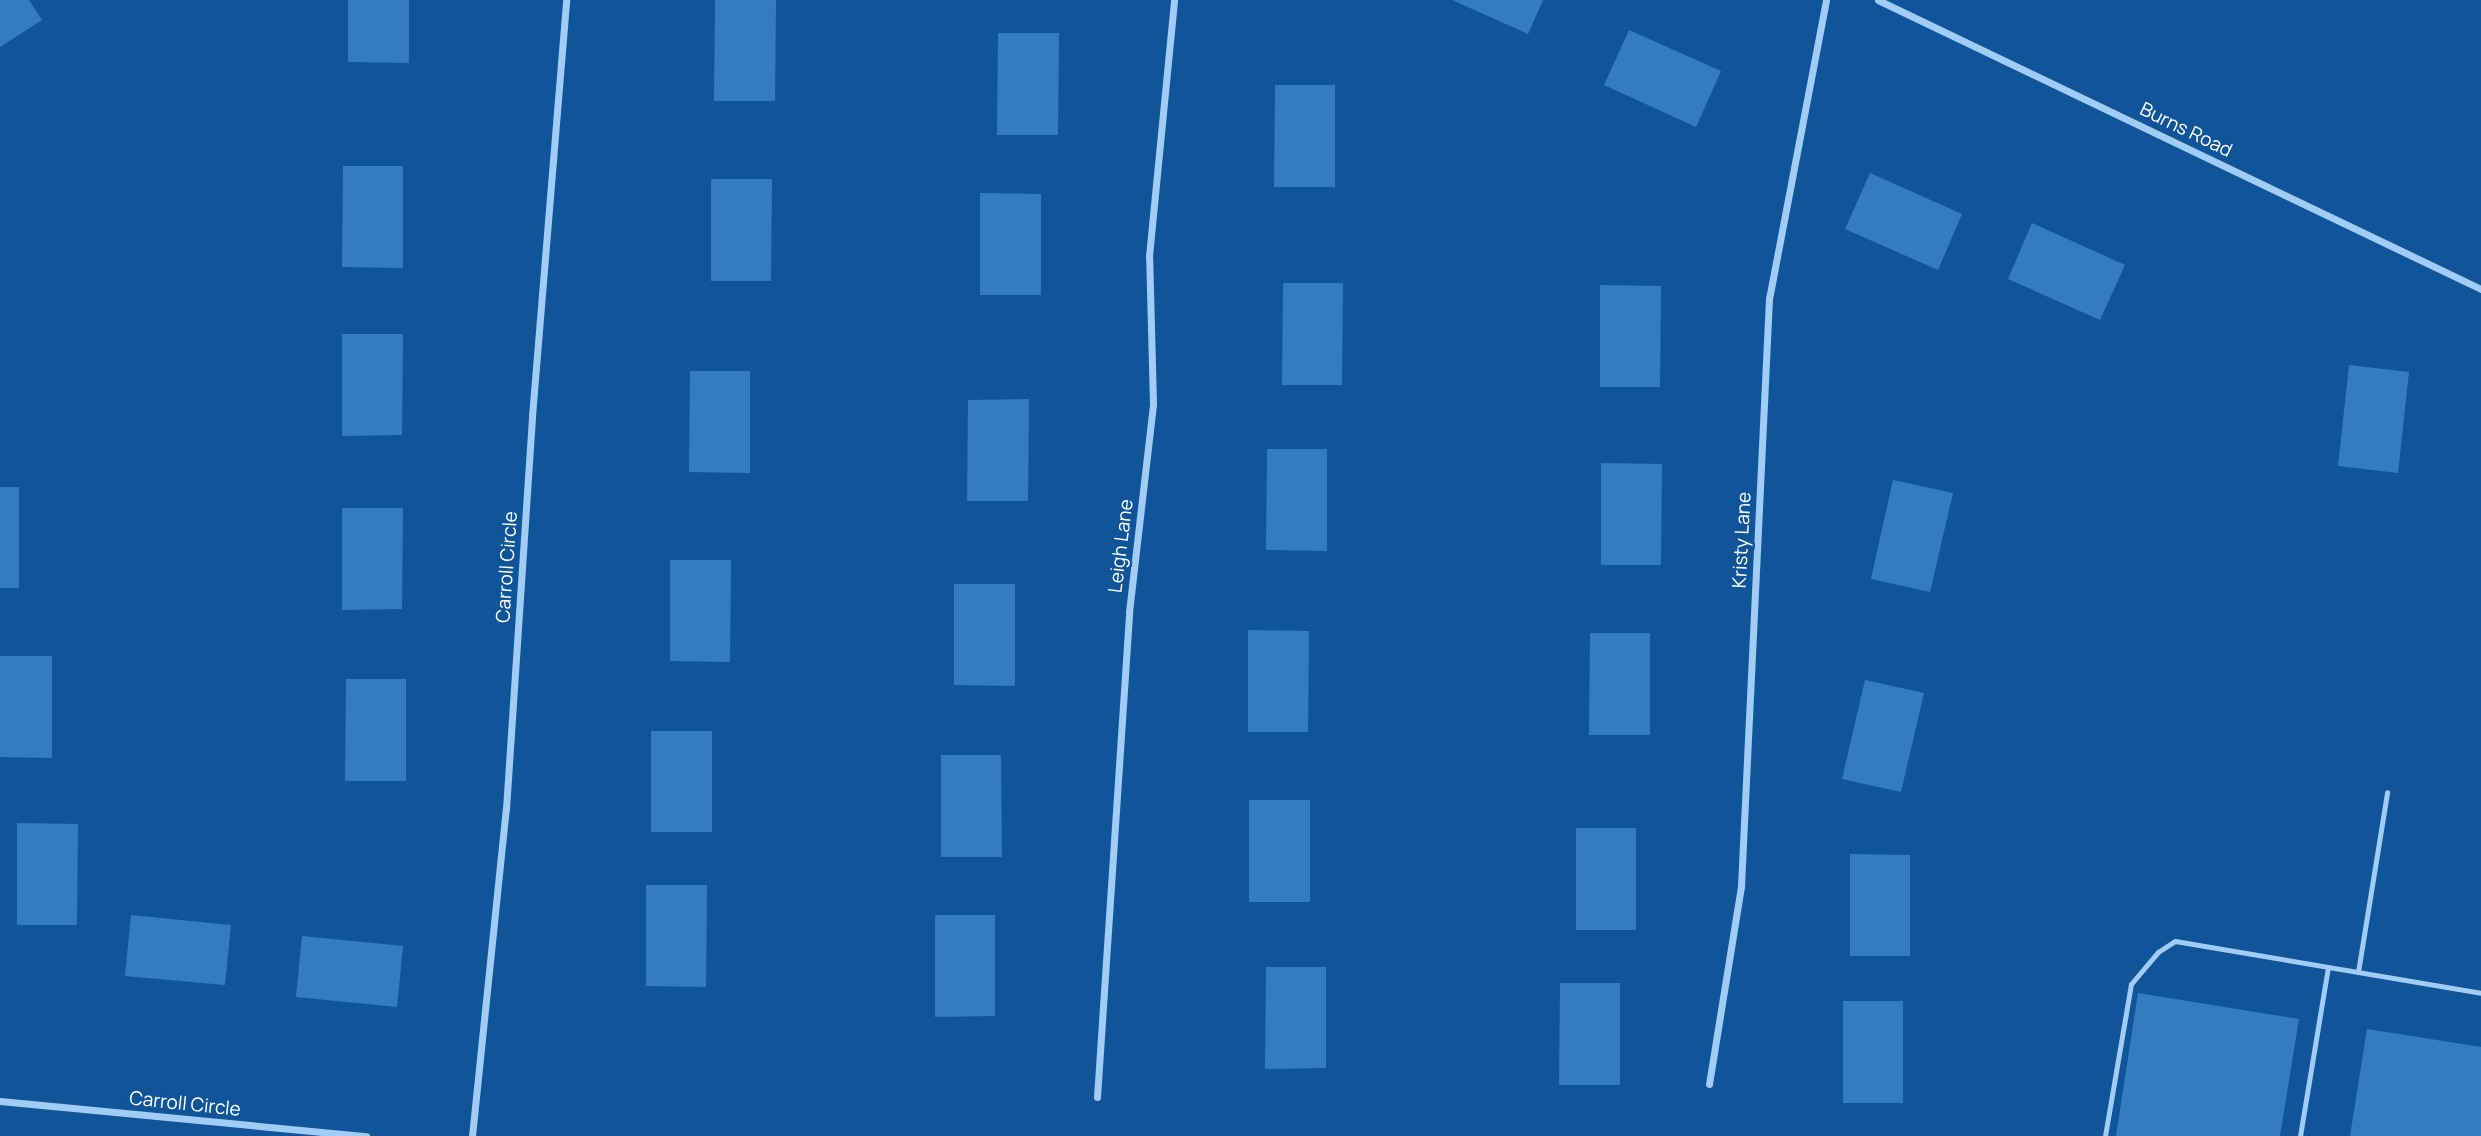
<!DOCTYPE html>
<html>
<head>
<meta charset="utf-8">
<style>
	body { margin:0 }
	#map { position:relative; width:2481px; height:1136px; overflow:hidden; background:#105599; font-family:Manrope,sans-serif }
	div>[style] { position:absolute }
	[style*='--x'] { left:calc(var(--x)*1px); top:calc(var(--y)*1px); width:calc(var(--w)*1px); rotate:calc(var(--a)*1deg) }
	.building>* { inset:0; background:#347cc0 }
	.lane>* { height:5px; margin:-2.5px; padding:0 2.5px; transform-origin:2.5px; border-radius:2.5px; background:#a1ccf5 }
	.street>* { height:7px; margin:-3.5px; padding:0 3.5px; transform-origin:3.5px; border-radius:3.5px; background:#a1ccf5 }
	span { translate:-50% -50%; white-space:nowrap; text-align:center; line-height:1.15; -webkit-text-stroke:5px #105599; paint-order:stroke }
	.street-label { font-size:19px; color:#fff }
</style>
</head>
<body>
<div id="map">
	<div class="building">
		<div style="clip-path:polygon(0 0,29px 0,42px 20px,0 47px)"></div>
		<div style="clip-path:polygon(348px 0,409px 0,409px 63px,348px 62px)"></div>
		<div style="clip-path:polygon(715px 0,776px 0,775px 101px,714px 101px)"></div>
		<div style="clip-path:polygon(1452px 0,1543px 0,1528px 34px)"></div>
		<div style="clip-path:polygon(1629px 30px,1721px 71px,1696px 127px,1604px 85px)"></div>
		<div style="clip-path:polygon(998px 33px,1059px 33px,1058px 135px,997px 135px)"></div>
		<div style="clip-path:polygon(1275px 85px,1335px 85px,1335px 187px,1274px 187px)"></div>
		<div style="clip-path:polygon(343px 166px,403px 166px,403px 268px,342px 267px)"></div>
		<div style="clip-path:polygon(1870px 173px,1962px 214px,1938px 270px,1845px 229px)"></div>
		<div style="clip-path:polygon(711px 179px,772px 179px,771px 281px,711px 281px)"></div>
		<div style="clip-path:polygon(980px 193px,1041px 194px,1041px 295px,980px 295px)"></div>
		<div style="clip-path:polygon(2032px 223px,2125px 265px,2100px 320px,2008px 279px)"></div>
		<div style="clip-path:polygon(1283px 283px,1343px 283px,1342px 385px,1282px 385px)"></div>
		<div style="clip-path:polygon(1600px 285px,1661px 286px,1660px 387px,1600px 387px)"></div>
		<div style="clip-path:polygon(342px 334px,403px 334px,402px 435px,342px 436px)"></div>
		<div style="clip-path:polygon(2349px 365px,2409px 372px,2398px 473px,2338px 466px)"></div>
		<div style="clip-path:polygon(690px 371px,750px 371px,750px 473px,689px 472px)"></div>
		<div style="clip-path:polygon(1029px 399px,1028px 501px,967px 501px,968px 400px)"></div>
		<div style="clip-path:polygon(1267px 449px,1327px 449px,1327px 551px,1266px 550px)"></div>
		<div style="clip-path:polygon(1601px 463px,1662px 464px,1661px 565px,1601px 565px)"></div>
		<div style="clip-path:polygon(1893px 480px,1953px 493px,1930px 592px,1871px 579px)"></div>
		<div style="clip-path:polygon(0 487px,19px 487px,19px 588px,0 588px)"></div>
		<div style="clip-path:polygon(342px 508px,403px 508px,402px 609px,342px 610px)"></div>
		<div style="clip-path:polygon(670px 560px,731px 560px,730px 662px,670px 661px)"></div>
		<div style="clip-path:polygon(954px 584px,1015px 584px,1015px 686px,954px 685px)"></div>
		<div style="clip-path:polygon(1248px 630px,1309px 631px,1308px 732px,1248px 732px)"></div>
		<div style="clip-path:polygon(1590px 633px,1650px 633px,1650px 735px,1589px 735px)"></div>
		<div style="clip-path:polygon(0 656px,52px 656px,52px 758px,0 757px)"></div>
		<div style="clip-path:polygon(346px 679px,406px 679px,406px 781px,345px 781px)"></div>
		<div style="clip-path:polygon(1865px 680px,1924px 693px,1901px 792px,1842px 779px)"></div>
		<div style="clip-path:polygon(651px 731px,712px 731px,712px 832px,651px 832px)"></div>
		<div style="clip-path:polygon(941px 755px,1001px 755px,1002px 857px,941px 857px)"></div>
		<div style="clip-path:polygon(1249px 800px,1310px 800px,1310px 902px,1249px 902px)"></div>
		<div style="clip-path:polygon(17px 823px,78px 824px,77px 925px,17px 925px)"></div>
		<div style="clip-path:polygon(1576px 828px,1636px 828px,1636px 930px,1576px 930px)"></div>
		<div style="clip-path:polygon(1850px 854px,1910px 855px,1910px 956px,1850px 956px)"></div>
		<div style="clip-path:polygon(646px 885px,707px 885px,706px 987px,646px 986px)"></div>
		<div style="clip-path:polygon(131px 915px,231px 925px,225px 985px,125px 976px)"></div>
		<div style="clip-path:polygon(935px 915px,995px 915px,995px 1016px,935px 1017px)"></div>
		<div style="clip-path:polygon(302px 936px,403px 946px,397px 1007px,296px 997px)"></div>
		<div style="clip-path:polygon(1266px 967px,1326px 967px,1326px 1068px,1265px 1069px)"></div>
		<div style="clip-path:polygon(1560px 983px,1620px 983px,1620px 1085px,1559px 1085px)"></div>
		<div style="clip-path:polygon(2138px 993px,2299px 1019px,2280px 1136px,2116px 1136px)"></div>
		<div style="clip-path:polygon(1843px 1001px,1903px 1001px,1903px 1103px,1843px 1103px)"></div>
		<div style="clip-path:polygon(2367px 1029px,2481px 1047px,2481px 1136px,2350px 1136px)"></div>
	</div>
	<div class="lane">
		<div style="--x:2358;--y:972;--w:182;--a:-80.8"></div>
		<div style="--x:2105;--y:1136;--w:154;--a:-80.3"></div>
		<div style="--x:2131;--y:984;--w:42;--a:-49.8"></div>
		<div style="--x:2158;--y:952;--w:20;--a:-33"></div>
		<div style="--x:2175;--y:941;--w:310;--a:9.6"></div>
		<div style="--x:2300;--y:1136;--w:171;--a:-80.6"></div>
	</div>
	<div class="street">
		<div style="--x:1878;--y:0;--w:669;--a:25.61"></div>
		<div style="--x:1709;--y:1084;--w:201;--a:-80.8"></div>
		<div style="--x:1741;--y:886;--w:588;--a:-87.27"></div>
		<div style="--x:1769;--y:299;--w:304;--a:-79.2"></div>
		<div style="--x:1097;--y:1097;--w:486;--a:-86.2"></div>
		<div style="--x:1129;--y:612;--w:209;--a:-83.4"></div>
		<div style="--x:1153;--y:404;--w:148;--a:-91.5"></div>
		<div style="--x:1149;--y:256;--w:257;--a:-84.4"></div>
		<div style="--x:0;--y:1101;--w:368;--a:5.5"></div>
		<div style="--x:472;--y:1136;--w:329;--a:-84.1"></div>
		<div style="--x:506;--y:809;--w:394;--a:-86.2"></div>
		<div style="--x:532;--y:416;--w:417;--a:-85.3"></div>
	</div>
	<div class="street-label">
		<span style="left:2186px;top:130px;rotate:26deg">Burns Road</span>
		<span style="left:1742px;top:540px;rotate:-87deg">Kristy Lane</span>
		<span style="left:1121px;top:546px;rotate:-83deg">Leigh Lane</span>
		<span style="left:507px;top:567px;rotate:-86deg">Carroll Circle</span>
		<span style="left:185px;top:1104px;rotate:6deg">Carroll Circle</span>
	</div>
</div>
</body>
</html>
